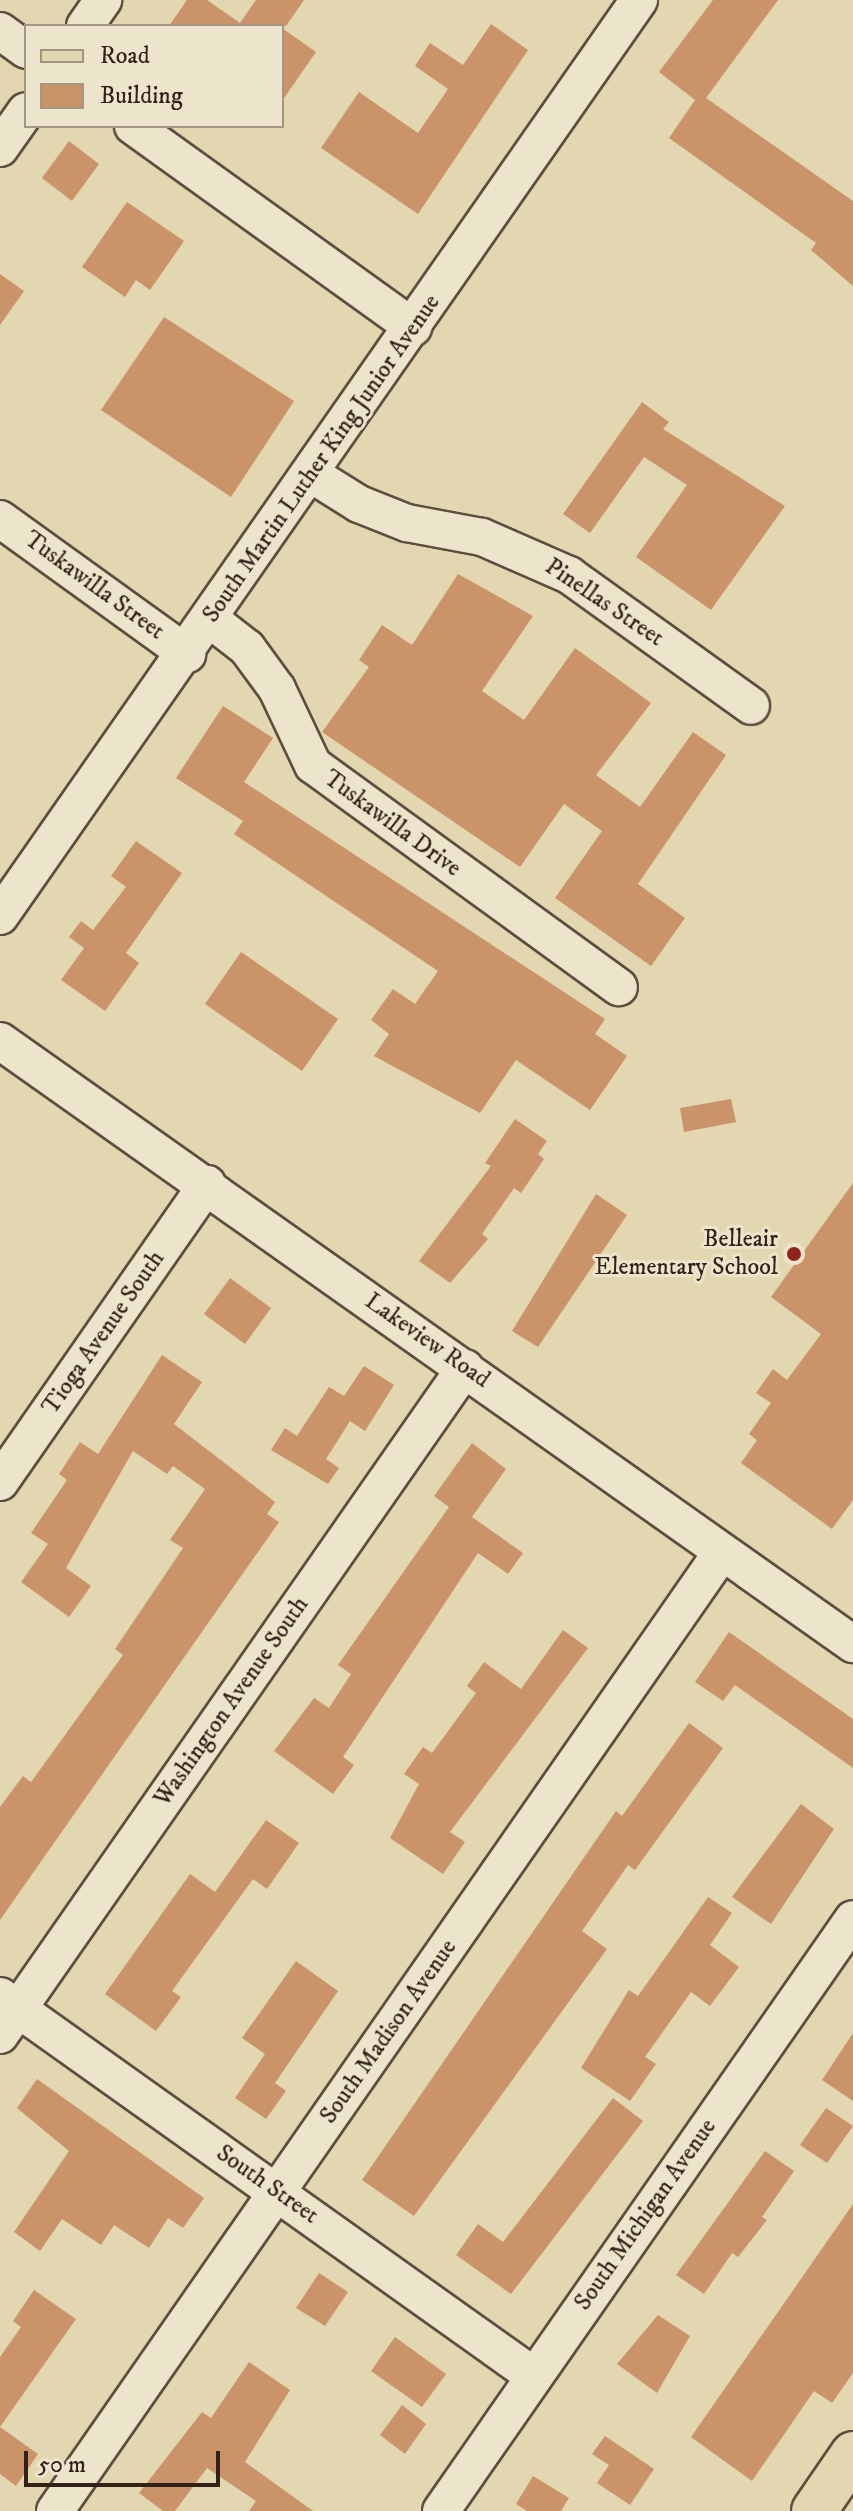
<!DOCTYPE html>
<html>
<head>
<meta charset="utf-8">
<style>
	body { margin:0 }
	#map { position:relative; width:853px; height:2511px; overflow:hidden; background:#e2d7b0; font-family:"IM FELL DW Pica",serif }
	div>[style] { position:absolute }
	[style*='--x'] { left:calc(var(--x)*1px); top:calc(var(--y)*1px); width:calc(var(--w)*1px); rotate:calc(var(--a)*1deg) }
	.building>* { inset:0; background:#ca9369 }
	.roads { filter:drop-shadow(2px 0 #5e4e3f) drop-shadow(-2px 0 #5e4e3f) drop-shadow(0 2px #5e4e3f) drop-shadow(0 -2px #5e4e3f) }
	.minor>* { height:36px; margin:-18px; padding:0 18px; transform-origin:18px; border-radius:18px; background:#ece5cc }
	.major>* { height:44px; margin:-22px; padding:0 22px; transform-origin:22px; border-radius:22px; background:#e2d7b0 }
	.dots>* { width:22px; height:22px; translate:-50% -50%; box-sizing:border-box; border:4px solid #ece5cc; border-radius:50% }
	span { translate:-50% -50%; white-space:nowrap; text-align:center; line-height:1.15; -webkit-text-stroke:6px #ece5cc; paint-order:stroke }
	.street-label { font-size:24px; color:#322119 }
	.poi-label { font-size:24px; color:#322119 }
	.right { translate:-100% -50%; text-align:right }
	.legend { position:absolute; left:24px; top:24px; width:260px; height:104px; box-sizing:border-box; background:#ece5cc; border:2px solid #a29784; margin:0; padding:10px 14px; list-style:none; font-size:24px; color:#322119 }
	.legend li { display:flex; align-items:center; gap:16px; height:40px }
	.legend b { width:40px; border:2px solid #a29784 }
	.scale { position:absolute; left:24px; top:2451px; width:196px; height:36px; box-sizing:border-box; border:4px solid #322119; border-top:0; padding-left:10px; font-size:24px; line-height:28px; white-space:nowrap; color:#322119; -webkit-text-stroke:6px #ece5cc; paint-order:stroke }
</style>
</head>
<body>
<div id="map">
	<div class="building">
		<div style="clip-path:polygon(187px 0,207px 0,240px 23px,256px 0,304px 0,286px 26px,169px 26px)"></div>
		<div style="clip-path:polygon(713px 0,778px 0,706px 98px,853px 201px,853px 286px,811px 250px,816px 243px,669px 138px,695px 100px,659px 72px)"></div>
		<div style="clip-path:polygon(491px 24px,528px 50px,418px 214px,321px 148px,359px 92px,418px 133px,448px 89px,415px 66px,430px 43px,463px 65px)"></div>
		<div style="clip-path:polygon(282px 28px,316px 52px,282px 101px)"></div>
		<div style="clip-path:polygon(69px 141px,99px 164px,72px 201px,42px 178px)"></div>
		<div style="clip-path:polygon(127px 202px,184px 241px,150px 290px,136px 280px,125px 297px,82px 267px)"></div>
		<div style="clip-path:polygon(0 274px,24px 291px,0 325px)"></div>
		<div style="clip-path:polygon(164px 317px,294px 401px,231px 497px,101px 410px)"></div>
		<div style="clip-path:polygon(642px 402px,669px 422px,663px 429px,785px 506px,711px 610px,636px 557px,687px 485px,644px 457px,590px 533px,563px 514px)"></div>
		<div style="clip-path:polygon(458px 574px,533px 616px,482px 691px,524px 720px,575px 648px,651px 703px,596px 775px,640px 807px,693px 732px,726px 755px,638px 884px,685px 918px,651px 966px,555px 898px,602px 831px,564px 804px,520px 867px,322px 732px,369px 667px,359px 660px,382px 625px,412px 645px)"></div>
		<div style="clip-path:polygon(223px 706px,273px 738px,244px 782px,605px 1019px,595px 1034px,627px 1056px,590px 1110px,516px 1060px,480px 1113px,374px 1056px,389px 1034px,371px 1020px,393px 989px,415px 1004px,438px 971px,234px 834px,243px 821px,176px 778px)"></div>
		<div style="clip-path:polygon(136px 841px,182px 873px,126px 953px,139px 963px,105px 1011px,61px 980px,84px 948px,69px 937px,81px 921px,93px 930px,126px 887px,111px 876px)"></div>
		<div style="clip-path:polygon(241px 952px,338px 1019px,302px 1071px,205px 1004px)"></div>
		<div style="clip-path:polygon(731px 1099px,736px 1122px,684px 1132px,680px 1108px)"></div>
		<div style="clip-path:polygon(515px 1119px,547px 1141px,538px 1154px,544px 1159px,521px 1193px,514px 1188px,482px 1234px,488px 1239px,450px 1283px,419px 1261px,491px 1166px,485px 1163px)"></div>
		<div style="clip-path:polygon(853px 1183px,853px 1500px,832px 1529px,741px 1463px,757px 1440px,749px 1434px,771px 1403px,756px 1393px,773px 1369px,787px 1380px,821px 1334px,771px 1297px)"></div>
		<div style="clip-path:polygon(596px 1194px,627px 1215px,538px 1347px,512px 1331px)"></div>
		<div style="clip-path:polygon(230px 1278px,271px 1308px,245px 1344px,204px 1314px)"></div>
		<div style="clip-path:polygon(162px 1355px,202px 1382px,174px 1424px,275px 1502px,267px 1514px,279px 1522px,0 1920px,0 1807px,23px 1776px,31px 1782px,123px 1655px,115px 1649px,183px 1548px,170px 1540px,205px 1489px,173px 1466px,167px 1474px,133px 1451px,66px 1568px,91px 1586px,69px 1617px,21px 1582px,48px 1544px,31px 1533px,67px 1480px,59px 1474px,80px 1442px,98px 1454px)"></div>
		<div style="clip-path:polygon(364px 1366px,394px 1385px,365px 1431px,350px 1421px,326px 1459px,339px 1468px,328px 1484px,271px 1450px,285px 1428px,297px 1436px,329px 1387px,344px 1396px)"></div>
		<div style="clip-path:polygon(472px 1443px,506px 1469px,472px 1517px,523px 1553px,508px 1574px,478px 1553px,343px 1757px,354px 1765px,333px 1794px,274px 1751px,314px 1698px,329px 1708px,351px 1674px,338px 1665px,449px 1507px,434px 1496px)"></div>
		<div style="clip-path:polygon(563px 1630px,588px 1648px,450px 1832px,465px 1842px,443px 1874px,390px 1838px,419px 1784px,404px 1774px,423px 1747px,432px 1753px,476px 1693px,467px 1686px,484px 1662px,521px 1689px)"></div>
		<div style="clip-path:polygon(729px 1632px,853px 1719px,853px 1768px,735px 1685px,723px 1701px,695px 1682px)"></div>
		<div style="clip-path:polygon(689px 1723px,723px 1748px,635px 1870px,628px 1865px,582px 1931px,607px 1949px,414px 2216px,362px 2180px,616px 1811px,622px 1816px)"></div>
		<div style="clip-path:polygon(801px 1804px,834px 1829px,771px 1924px,732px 1897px)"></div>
		<div style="clip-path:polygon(266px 1820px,299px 1843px,267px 1889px,253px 1879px,172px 1991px,181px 1997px,156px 2031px,105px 1994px,190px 1874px,215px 1892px)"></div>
		<div style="clip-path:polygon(708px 1897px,732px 1913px,710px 1945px,739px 1967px,710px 2006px,691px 1992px,645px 2057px,656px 2064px,630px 2101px,581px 2068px,629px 1990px,638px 1996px)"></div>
		<div style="clip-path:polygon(296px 1961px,338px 1991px,275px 2083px,286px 2091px,266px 2119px,235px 2098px,265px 2054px,242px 2038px)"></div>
		<div style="clip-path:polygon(853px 2033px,853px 2101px,822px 2080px)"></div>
		<div style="clip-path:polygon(37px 2079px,204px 2198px,183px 2228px,168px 2218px,149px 2248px,114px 2225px,101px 2245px,62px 2219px,40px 2251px,14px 2232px,69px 2151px,17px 2108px)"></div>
		<div style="clip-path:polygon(613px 2098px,643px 2121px,511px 2294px,456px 2255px,478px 2224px,503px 2242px)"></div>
		<div style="clip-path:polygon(826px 2108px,853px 2126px,827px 2163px,800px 2145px)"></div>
		<div style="clip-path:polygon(765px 2151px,794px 2171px,762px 2217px,767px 2220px,738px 2257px,732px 2253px,704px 2294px,676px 2275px)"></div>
		<div style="clip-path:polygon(853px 2204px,853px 2373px,832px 2403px,814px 2391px,752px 2481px,691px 2437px)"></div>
		<div style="clip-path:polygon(319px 2273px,348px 2292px,325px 2326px,296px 2308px)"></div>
		<div style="clip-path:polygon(34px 2290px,76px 2319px,0 2427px,0 2357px,21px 2327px,13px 2321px)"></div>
		<div style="clip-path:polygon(658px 2315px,690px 2336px,657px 2393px,617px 2364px)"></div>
		<div style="clip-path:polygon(395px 2337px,446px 2374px,422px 2407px,371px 2371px)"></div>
		<div style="clip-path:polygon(249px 2362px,290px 2390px,245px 2462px,313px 2511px,249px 2511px,256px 2501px,207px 2468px,175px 2511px,163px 2511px,139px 2493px,202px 2412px,211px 2418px)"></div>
		<div style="clip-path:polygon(402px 2405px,426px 2424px,405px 2454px,380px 2435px)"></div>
		<div style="clip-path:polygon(0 2427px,38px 2454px,16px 2486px,0 2474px)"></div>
		<div style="clip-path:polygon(605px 2436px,654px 2469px,630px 2505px,597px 2483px,609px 2465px,592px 2454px)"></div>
		<div style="clip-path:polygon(533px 2476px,569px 2498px,561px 2511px,527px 2511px,516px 2504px)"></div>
	</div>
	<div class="roads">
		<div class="minor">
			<div style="--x:85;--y:26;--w:32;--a:-55"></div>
			<div style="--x:0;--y:31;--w:32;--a:36"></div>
			<div style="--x:133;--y:126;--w:345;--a:35.7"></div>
			<div style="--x:0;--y:148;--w:45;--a:-54.9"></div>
			<div style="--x:311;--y:474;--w:57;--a:32"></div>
			<div style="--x:359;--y:504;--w:52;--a:21.6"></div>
			<div style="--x:407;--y:523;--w:76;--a:10.6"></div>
			<div style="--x:482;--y:537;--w:95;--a:23.6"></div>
			<div style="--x:569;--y:575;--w:224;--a:35.7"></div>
			<div style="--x:0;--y:519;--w:231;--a:35.8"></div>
			<div style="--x:211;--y:620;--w:46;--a:37.9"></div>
			<div style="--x:247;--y:648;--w:51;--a:53.8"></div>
			<div style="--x:277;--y:689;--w:84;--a:64.7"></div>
			<div style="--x:313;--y:765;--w:378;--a:36"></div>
			<div style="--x:0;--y:916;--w:1117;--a:-55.1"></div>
			<div style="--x:0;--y:1041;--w:1045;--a:35.26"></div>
			<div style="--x:0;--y:1482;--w:363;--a:-55.2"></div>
			<div style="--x:0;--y:1996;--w:655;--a:35.44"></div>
			<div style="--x:0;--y:2035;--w:813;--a:-55.12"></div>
			<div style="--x:55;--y:2511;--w:1168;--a:-55.18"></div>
			<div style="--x:441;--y:2511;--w:721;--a:-55.16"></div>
		</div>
		<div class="major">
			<div style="--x:814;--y:2511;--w:69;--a:-55.6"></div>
		</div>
	</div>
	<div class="dots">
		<div style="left:794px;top:1254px;background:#8f2418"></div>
	</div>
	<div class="street-label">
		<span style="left:322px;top:459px;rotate:-55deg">South Martin Luther King Junior Avenue</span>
		<span style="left:94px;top:586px;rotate:36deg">Tuskawilla Street</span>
		<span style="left:604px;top:603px;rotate:34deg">Pinellas Street</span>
		<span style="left:392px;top:824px;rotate:36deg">Tuskawilla Drive</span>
		<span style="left:104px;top:1333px;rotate:-55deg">Tioga Avenue South</span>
		<span style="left:427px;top:1341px;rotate:35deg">Lakeview Road</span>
		<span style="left:232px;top:1702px;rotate:-55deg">Washington Avenue South</span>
		<span style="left:389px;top:2032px;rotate:-55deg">South Madison Avenue</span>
		<span style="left:267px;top:2185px;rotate:35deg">South Street</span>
		<span style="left:646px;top:2215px;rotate:-55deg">South Michigan Avenue</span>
	</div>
	<div class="poi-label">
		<span class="right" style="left:778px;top:1254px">Belleair<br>Elementary School</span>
	</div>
	<ul class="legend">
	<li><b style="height:10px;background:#e2d7b0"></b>Road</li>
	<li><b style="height:22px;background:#ca9369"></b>Building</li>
	</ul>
	<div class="scale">50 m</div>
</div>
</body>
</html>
